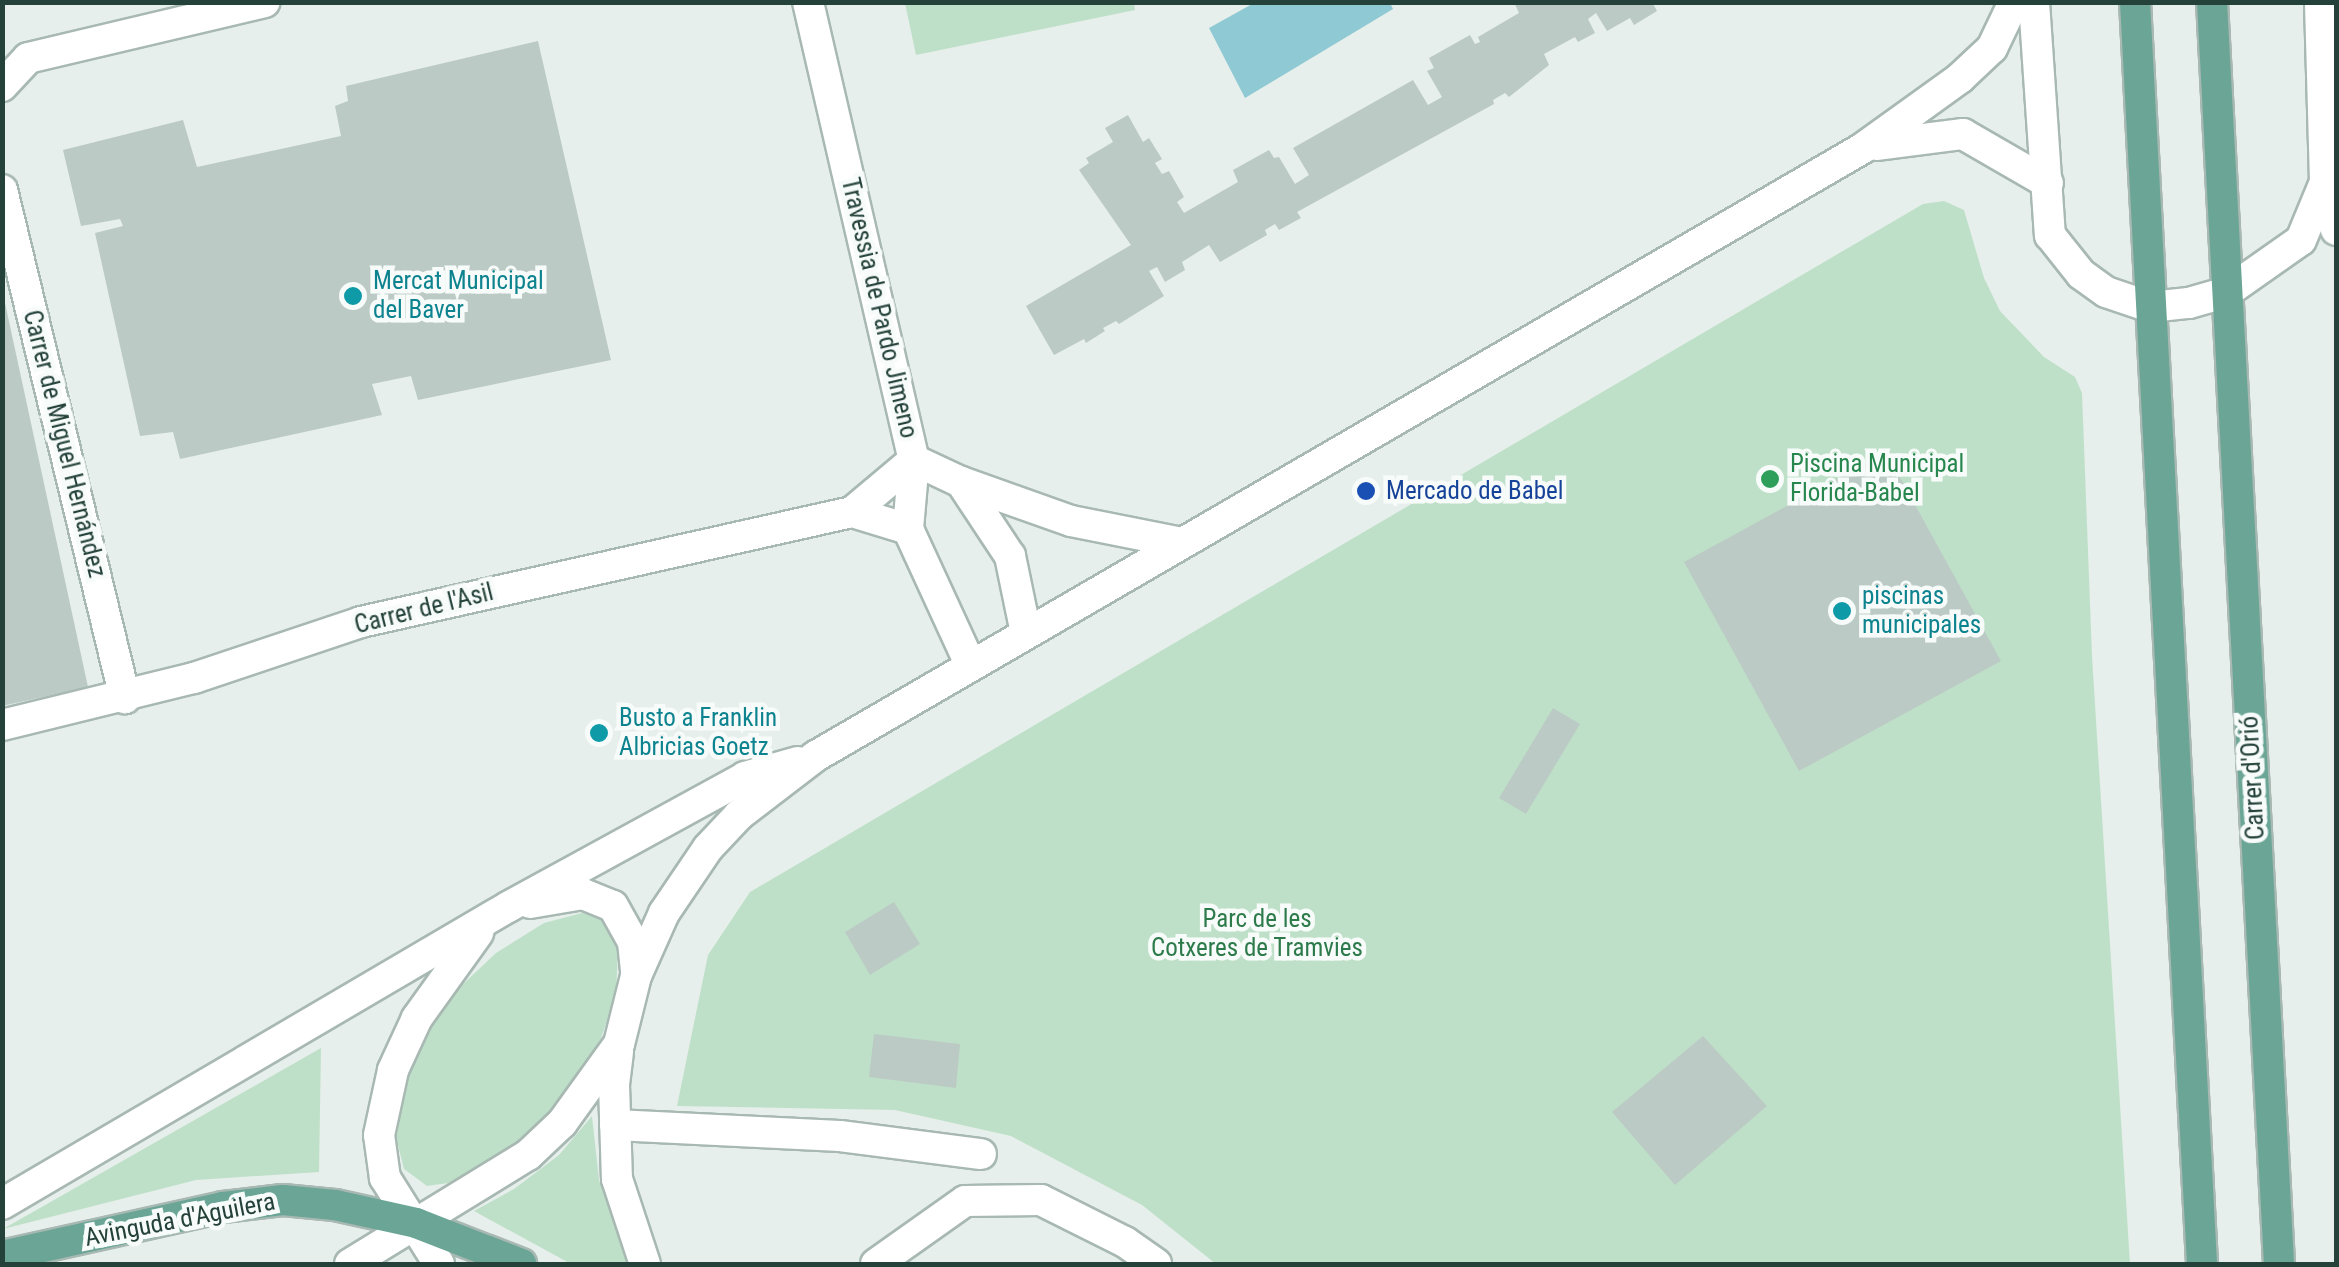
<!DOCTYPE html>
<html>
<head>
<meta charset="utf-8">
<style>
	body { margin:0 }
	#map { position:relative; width:2339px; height:1267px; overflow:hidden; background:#e6efeb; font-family:"Roboto Condensed",sans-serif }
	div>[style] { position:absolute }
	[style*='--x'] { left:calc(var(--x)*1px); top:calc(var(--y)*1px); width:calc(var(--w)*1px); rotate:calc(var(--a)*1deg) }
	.green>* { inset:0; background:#bfe0c8 }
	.water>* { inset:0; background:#8ec9d4 }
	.building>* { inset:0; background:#bbcac4 }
	.roads { filter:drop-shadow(2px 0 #a8b8b2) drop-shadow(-2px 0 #a8b8b2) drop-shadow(0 2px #a8b8b2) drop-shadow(0 -2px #a8b8b2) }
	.pedestrian>* { height:30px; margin:-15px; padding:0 15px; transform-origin:15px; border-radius:15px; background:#fff }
	.minor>* { height:30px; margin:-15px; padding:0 15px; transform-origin:15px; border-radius:15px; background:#fff }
	.tertiary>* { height:30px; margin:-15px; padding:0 15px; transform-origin:15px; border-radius:15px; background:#fff }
	.primary>* { height:30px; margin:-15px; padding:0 15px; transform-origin:15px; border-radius:15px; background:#6aa596 }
	.dots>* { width:28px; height:28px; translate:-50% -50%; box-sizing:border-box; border:5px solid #f7fbf9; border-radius:50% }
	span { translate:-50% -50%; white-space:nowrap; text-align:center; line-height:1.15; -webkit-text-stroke:9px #f7fbf9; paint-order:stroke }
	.culture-label { font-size:25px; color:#0d838f }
	.left { translate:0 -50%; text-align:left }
	.street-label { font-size:25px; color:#24423a }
	.leisure-label { font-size:25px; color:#27864d }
	.transit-label { font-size:25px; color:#164399 }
	.park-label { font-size:25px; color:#2d7a4b }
	.frame { position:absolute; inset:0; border:5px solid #24423a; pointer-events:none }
</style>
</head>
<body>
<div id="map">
	<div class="green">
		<div style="clip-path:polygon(1134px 3px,1135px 10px,916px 55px,905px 3px)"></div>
		<div style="clip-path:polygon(1944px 201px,1964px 210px,1984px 278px,2000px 311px,2044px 357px,2075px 377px,2082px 393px,2092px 656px,2130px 1264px,1216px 1264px,1142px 1205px,1011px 1136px,895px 1110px,677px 1106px,708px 955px,750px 892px,1923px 204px)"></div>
		<div style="clip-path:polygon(582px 913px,610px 921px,618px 947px,616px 994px,601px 1038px,562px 1103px,532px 1135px,497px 1161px,448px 1183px,427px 1186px,404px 1169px,395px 1133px,406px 1081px,433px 1025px,460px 987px,496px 953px,544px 923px)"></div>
		<div style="clip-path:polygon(321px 1048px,319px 1172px,196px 1180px,3px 1229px)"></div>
		<div style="clip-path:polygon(592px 1116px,599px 1180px,630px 1264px,571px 1264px,474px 1211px,514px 1189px,559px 1155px)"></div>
	</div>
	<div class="water">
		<div style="clip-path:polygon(1390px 3px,1393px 9px,1245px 98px,1209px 28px,1254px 3px)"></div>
	</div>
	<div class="building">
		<div style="clip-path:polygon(1514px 2px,1652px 2px,1657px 11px,1634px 25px,1630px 18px,1607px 31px,1596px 13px,1588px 19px,1595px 33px,1578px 42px,1575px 37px,1544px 54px,1549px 65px,1509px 97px,1505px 93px,1493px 100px,1494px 104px,1297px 212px,1301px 218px,1279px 230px,1275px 224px,1265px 230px,1267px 235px,1220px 262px,1209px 245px,1182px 262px,1185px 270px,1165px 282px,1157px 267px,1149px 271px,1164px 296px,1119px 324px,1116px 321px,1103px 328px,1105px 331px,1086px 343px,1084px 339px,1054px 355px,1026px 306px,1131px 245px,1079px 170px,1089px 163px,1086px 158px,1113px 142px,1105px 128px,1128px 115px,1143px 142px,1149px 138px,1162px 159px,1155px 163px,1162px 174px,1169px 171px,1184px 197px,1177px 202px,1184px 213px,1238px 182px,1233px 170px,1269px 150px,1274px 158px,1279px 157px,1295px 184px,1309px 175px,1293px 148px,1413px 80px,1428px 105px,1442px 97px,1427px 71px,1434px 68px,1429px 58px,1470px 35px,1475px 44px,1480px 42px,1478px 37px,1519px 13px)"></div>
		<div style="clip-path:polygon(538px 41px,611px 360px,418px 400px,411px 376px,372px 384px,382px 415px,180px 459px,173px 432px,140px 436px,95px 233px,123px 226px,120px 219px,81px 226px,63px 150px,183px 120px,197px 167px,341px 136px,335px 106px,348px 101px,346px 86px)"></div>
		<div style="clip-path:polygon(2px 289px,88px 687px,2px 706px)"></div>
		<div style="clip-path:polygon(1886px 452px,2001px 661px,1799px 771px,1684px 562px)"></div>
		<div style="clip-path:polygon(1553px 708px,1580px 724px,1526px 814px,1499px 798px)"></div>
		<div style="clip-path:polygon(894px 902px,920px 944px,870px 975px,845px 932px)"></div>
		<div style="clip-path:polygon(874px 1034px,960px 1044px,956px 1088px,869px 1077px)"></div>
		<div style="clip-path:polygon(1703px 1036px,1767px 1106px,1675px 1185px,1612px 1112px)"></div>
	</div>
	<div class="roads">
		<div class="pedestrian">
			<div style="--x:876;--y:1264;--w:109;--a:-35.3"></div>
			<div style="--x:965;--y:1201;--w:76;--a:-0.8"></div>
			<div style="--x:1041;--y:1200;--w:94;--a:26.6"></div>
			<div style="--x:1125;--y:1242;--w:38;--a:35"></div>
		</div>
		<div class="minor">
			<div style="--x:808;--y:2;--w:470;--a:77"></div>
			<div style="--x:914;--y:460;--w:69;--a:95"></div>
			<div style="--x:908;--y:529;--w:149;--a:65.3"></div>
			<div style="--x:2;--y:86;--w:38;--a:-47"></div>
			<div style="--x:28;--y:58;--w:243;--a:-13.3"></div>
			<div style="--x:2325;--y:182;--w:49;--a:77.1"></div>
			<div style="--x:2;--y:190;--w:523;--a:76.39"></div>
			<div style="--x:914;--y:460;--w:52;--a:25.1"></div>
			<div style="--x:961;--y:482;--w:117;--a:19.5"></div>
			<div style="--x:1071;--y:521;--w:113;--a:11.2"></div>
			<div style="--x:961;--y:482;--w:89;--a:56.5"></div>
			<div style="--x:1010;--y:556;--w:79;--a:78.3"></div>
			<div style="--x:852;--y:512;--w:59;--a:16.9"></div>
			<div style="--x:2;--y:725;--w:198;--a:-13.8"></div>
			<div style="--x:194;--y:678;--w:176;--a:-18.5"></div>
			<div style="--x:361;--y:622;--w:503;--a:-12.63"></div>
			<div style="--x:852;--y:512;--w:81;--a:-40"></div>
			<div style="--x:615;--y:1125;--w:225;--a:2.8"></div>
			<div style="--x:840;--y:1136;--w:142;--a:7.3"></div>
		</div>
		<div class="tertiary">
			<div style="--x:2034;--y:2;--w:234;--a:86.1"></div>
			<div style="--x:2050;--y:235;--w:50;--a:51.5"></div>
			<div style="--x:2081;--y:274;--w:31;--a:36"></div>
			<div style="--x:2106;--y:292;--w:46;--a:18.8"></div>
			<div style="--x:2150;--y:307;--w:39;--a:-6"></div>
			<div style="--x:2189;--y:303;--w:40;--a:-16"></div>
			<div style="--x:2227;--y:292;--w:90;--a:-35.1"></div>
			<div style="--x:2301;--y:240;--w:63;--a:-67.5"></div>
			<div style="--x:2325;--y:182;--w:180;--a:-91.6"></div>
			<div style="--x:1876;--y:145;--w:88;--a:-7.2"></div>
			<div style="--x:1963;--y:134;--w:98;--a:30"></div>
			<div style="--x:530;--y:903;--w:54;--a:-9.6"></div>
			<div style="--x:583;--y:894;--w:32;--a:22"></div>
			<div style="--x:613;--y:906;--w:41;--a:60.9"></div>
			<div style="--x:633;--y:942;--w:31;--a:84"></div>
			<div style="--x:618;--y:1052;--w:33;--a:97"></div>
			<div style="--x:614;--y:1085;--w:94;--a:88.2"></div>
			<div style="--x:617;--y:1179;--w:89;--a:71.8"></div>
			<div style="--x:2;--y:1204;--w:587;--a:-30.41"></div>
			<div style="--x:508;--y:907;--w:270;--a:-28.7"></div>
			<div style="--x:745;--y:777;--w:55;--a:-15.8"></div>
			<div style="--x:350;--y:1264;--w:209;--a:-31.5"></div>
			<div style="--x:528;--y:1155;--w:47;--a:-43.3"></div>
			<div style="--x:562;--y:1123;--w:97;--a:-54.2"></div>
			<div style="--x:619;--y:1044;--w:70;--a:-76"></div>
			<div style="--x:636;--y:976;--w:69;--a:-66"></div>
			<div style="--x:664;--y:913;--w:78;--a:-55.9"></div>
			<div style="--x:708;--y:848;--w:45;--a:-46.8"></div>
			<div style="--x:739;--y:815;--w:97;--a:-37.5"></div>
			<div style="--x:816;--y:756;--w:1211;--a:-30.14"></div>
			<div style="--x:1863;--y:148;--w:120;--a:-35.8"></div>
			<div style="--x:1960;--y:78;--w:44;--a:-43.2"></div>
			<div style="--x:1992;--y:48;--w:51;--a:-64.4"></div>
			<div style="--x:439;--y:1264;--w:102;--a:-122.1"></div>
			<div style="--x:385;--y:1178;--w:43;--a:-97.9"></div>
			<div style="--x:379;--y:1135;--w:66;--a:-77.8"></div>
			<div style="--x:393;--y:1070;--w:57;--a:-65.2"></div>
			<div style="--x:417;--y:1018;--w:105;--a:-54.3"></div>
		</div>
		<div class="primary">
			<div style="--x:2135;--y:2;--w:1264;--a:86.96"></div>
			<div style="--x:2212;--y:2;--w:1264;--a:86.96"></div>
			<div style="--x:2;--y:1256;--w:226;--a:-12.5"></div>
			<div style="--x:223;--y:1207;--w:60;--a:-6.7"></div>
			<div style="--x:283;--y:1200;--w:52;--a:5.5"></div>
			<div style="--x:335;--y:1205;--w:83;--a:12.5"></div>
			<div style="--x:416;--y:1223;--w:113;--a:21.3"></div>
		</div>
	</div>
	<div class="dots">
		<div style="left:353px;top:296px;background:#0f9aa8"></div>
		<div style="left:1770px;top:479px;background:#2e9e5b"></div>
		<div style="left:1366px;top:491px;background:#1a4fb4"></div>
		<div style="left:1842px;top:611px;background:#0f9aa8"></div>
		<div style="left:599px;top:733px;background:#0f9aa8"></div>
	</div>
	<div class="culture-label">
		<span class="left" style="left:373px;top:296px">Mercat Municipal<br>del Baver</span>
		<span class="left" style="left:1862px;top:611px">piscinas<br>municipales</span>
		<span class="left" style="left:619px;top:733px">Busto a Franklin<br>Albricias Goetz</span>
	</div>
	<div class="street-label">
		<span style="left:879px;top:308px;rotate:77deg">Travessia de Pardo Jimeno</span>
		<span style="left:64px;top:444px;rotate:76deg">Carrer de Miguel Hernández</span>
		<span style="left:424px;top:609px;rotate:-14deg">Carrer de l'Asil</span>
		<span style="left:2253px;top:778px;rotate:-93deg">Carrer d'Orió</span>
		<span style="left:180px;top:1220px;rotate:-11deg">Avinguda d'Aguilera</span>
	</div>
	<div class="leisure-label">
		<span class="left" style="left:1790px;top:479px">Piscina Municipal<br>Florida-Babel</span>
	</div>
	<div class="transit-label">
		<span class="left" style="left:1386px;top:491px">Mercado de Babel</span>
	</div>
	<div class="park-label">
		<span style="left:1257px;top:934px">Parc de les<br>Cotxeres de Tramvies</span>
	</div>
	<div class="frame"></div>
</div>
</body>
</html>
